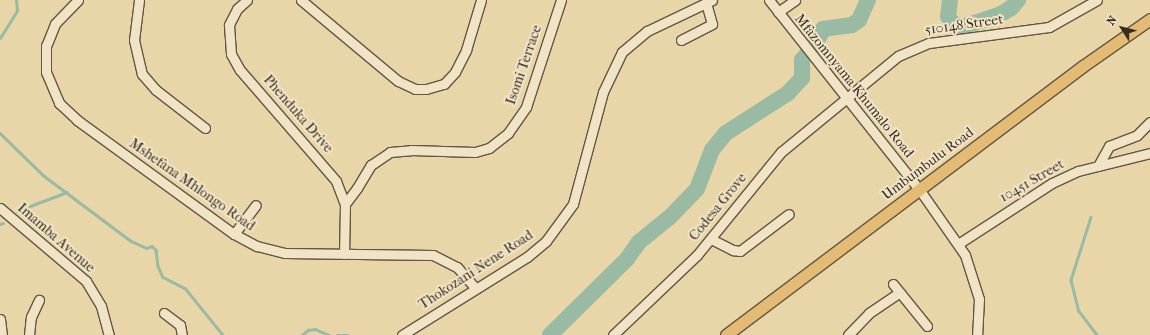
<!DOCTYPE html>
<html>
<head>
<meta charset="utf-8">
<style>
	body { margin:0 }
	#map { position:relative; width:1150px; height:335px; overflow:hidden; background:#e9d6a8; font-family:"IM FELL French Canon",serif }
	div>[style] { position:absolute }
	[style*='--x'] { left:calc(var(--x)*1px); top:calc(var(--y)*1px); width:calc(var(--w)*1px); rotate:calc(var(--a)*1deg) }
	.stream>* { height:2.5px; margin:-1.25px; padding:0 1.25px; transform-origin:1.25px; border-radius:1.25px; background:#99baa3 }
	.river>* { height:16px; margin:-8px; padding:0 8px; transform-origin:8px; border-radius:8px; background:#99baa3 }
	.roads { filter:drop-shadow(1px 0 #635642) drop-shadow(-1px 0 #635642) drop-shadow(0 1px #635642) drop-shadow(0 -1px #635642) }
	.minor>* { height:9px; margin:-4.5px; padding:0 4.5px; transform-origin:4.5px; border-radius:4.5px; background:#f1e4c6 }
	.major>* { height:11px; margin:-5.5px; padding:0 5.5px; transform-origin:5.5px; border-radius:5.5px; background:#e4bb74 }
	span { translate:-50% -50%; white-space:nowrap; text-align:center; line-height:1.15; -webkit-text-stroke:4px #f1e4c6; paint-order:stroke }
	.street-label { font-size:14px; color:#362c20 }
	.north { position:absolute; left:1102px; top:8px; width:40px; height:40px; -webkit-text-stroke:3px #f1e4c6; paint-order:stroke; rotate:306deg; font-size:11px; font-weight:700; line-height:16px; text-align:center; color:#362c20 }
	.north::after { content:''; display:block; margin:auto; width:14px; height:18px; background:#362c20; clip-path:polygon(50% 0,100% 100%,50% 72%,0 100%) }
</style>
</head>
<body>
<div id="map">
	<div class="stream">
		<div style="--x:0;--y:38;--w:32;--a:-58"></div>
		<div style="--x:17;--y:11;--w:11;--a:-95"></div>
		<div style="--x:0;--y:133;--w:60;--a:44.3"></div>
		<div style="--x:43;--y:175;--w:110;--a:36.9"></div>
		<div style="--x:131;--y:241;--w:17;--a:24"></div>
		<div style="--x:147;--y:248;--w:5;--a:-22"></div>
		<div style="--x:152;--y:246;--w:6;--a:45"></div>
		<div style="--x:156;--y:250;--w:16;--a:83"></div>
		<div style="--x:158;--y:266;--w:12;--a:66"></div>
		<div style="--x:163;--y:277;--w:25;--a:27"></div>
		<div style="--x:185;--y:288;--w:60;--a:51"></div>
		<div style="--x:17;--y:211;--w:53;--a:-20.8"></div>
		<div style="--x:1091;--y:217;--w:66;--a:107.6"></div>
		<div style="--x:1071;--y:280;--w:32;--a:76"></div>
		<div style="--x:1079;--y:311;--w:30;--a:53"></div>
		<div style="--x:0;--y:224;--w:3;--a:-18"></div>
		<div style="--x:302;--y:335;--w:8;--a:-40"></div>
		<div style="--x:308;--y:330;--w:7;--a:-8"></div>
		<div style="--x:315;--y:329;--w:15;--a:23"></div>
		<div style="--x:337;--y:335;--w:11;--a:0"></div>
	</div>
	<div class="river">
		<div style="--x:950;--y:0;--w:16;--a:97"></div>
		<div style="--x:948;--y:16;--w:8;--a:60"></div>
		<div style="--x:952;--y:23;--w:11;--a:22"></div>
		<div style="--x:962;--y:27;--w:39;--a:-18"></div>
		<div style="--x:999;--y:15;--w:14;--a:-30"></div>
		<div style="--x:1011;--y:8;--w:11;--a:-49"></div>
		<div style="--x:550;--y:335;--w:108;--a:-44.6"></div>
		<div style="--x:627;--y:259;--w:21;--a:-55"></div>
		<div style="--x:639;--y:242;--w:38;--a:-39"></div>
		<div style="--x:669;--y:218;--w:40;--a:-46"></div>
		<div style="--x:697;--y:189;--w:42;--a:-69"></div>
		<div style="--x:712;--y:150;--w:22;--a:-51"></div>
		<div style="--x:726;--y:133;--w:74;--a:-32.8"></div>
		<div style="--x:788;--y:93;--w:21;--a:-47"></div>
		<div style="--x:802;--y:78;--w:18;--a:-90"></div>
		<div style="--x:802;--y:60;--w:20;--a:-49"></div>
		<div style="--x:815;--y:45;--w:18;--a:-63"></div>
		<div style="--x:823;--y:29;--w:29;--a:-8"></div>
		<div style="--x:852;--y:25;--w:9;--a:-36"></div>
		<div style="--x:859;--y:20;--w:22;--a:-66"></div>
	</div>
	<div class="roads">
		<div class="minor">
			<div style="--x:78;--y:0;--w:33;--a:134"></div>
			<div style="--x:55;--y:24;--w:24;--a:112"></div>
			<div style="--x:46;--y:46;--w:26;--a:90"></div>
			<div style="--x:46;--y:72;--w:34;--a:67"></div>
			<div style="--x:59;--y:103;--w:25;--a:43"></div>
			<div style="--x:77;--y:120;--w:194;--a:36"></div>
			<div style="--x:234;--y:234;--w:26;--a:28"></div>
			<div style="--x:257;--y:246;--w:29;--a:14"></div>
			<div style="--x:285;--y:253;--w:148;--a:0.8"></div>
			<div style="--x:433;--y:255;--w:27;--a:27"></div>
			<div style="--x:457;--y:267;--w:28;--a:49"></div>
			<div style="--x:139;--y:0;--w:40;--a:97.1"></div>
			<div style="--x:134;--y:40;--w:35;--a:77"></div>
			<div style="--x:142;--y:74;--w:21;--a:49"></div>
			<div style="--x:156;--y:90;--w:62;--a:37.8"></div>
			<div style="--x:247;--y:0;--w:13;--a:138"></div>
			<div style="--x:237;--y:9;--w:18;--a:117"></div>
			<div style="--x:229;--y:25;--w:29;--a:86"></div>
			<div style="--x:231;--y:54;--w:18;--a:61"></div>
			<div style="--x:240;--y:70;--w:147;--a:49.1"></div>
			<div style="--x:336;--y:181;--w:25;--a:69"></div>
			<div style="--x:345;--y:204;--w:50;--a:91.1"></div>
			<div style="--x:301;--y:0;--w:126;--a:39.9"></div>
			<div style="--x:398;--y:81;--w:19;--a:25"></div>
			<div style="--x:415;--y:89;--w:11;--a:0"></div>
			<div style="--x:426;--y:89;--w:19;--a:-16"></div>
			<div style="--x:444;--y:84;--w:16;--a:-47"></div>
			<div style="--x:455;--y:72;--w:25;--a:-63"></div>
			<div style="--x:466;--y:50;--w:52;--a:-73.3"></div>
			<div style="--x:769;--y:0;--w:241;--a:51.6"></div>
			<div style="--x:919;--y:189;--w:80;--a:55.1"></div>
			<div style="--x:965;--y:255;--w:46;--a:72.3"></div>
			<div style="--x:979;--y:299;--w:36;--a:93"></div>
			<div style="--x:778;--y:12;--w:21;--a:-35"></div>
			<div style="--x:681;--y:40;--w:35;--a:-27"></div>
			<div style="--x:712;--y:24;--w:22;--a:-106"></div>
			<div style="--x:1098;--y:166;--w:23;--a:-61"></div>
			<div style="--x:1109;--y:146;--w:30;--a:-21"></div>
			<div style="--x:1137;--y:135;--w:18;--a:-45"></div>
			<div style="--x:345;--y:204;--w:20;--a:-53"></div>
			<div style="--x:357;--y:188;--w:27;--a:-59"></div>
			<div style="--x:371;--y:165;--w:23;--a:-34"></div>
			<div style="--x:390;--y:152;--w:21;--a:-5"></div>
			<div style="--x:411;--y:150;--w:64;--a:1.8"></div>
			<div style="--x:475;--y:152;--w:15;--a:-16"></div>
			<div style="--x:489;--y:148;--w:24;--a:-38"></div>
			<div style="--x:508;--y:133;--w:32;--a:-55"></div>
			<div style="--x:526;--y:107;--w:113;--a:-71.9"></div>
			<div style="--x:0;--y:208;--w:113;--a:40.3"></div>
			<div style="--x:86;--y:281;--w:29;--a:59"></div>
			<div style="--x:101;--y:306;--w:30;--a:75"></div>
			<div style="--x:234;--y:234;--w:36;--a:-53"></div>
			<div style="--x:711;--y:239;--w:25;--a:27"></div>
			<div style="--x:733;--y:250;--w:7;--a:8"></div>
			<div style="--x:740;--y:251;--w:61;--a:-37.1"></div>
			<div style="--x:958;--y:244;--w:112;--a:-33"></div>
			<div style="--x:1052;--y:183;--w:29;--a:-25"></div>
			<div style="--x:1078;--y:171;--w:74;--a:-14"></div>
			<div style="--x:893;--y:284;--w:54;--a:51"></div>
			<div style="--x:164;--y:313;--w:20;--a:37"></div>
			<div style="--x:180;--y:325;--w:10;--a:79"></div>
			<div style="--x:0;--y:319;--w:16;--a:83"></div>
			<div style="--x:29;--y:335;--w:18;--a:-84"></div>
			<div style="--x:31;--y:317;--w:19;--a:-65"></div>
			<div style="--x:402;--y:335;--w:147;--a:-32"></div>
			<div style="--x:527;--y:257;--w:25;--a:-40"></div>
			<div style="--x:546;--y:241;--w:46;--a:-53.9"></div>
			<div style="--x:573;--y:204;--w:116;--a:-75"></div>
			<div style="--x:603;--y:92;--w:44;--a:-64.6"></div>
			<div style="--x:622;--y:52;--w:33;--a:-40"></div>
			<div style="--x:647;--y:31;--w:72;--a:-25.5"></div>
			<div style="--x:613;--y:335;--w:116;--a:-43.6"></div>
			<div style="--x:697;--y:255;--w:133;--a:-50.8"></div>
			<div style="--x:781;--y:152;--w:151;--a:-39.4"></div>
			<div style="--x:898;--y:56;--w:34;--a:-23"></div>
			<div style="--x:929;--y:43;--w:121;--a:-7.6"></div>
			<div style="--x:1049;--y:27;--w:55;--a:-29.4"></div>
			<div style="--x:848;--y:335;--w:30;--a:-46"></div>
			<div style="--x:869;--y:313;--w:37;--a:-34"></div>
		</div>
		<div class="major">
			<div style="--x:726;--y:335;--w:447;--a:-37"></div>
			<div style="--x:1083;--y:66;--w:82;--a:-35"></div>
		</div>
	</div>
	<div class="street-label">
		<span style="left:964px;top:25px;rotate:-8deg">510148 Street</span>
		<span style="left:524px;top:65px;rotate:-71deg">Isomi Terrace</span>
		<span style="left:854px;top:86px;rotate:51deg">Mfazomnyama Khumalo Road</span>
		<span style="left:298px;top:114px;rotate:49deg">Phenduka Drive</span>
		<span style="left:928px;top:164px;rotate:-37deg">Umbumbulu Road</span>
		<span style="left:1032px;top:181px;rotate:-30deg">10451 Street</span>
		<span style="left:192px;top:185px;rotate:35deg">Mshefana Mhlongo Road</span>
		<span style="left:718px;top:207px;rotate:-51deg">Codesa Grove</span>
		<span style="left:56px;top:238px;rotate:41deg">Imamba Avenue</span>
		<span style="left:476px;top:270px;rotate:-33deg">Thokozani Nene Road</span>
	</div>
	<div class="north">N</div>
</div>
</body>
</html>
